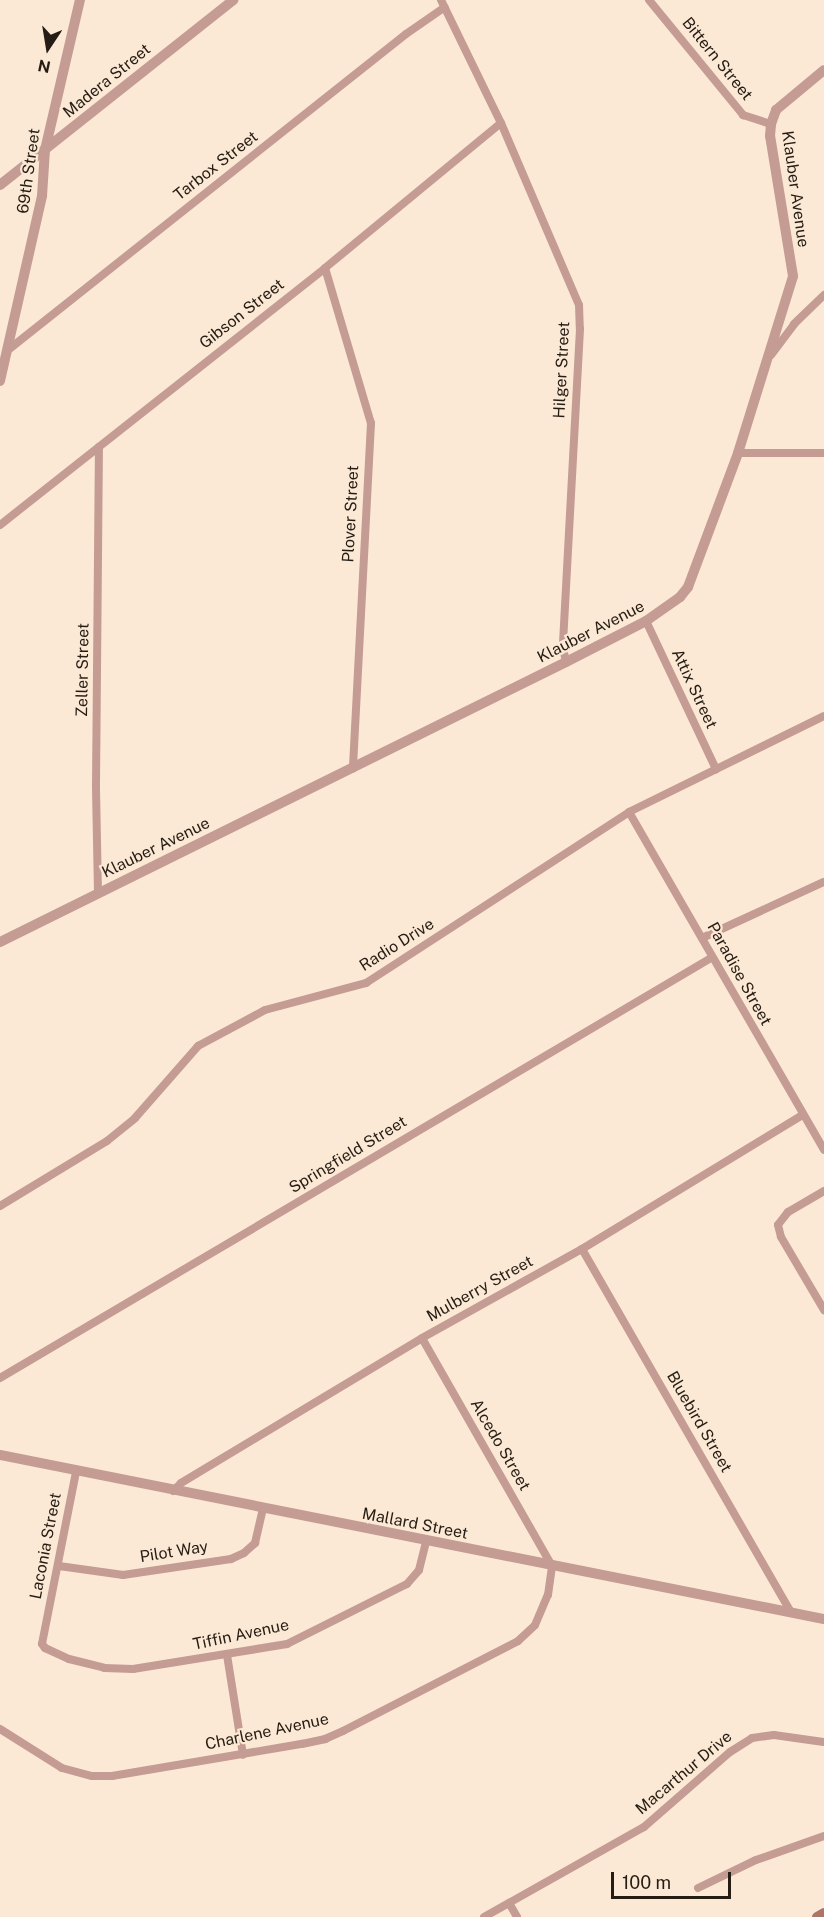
<!DOCTYPE html>
<html>
<head>
<meta charset="utf-8">
<style>
	body { margin:0 }
	#map { position:relative; width:824px; height:1917px; overflow:hidden; background:#fce9d5; font-family:"Public Sans",sans-serif }
	div>[style] { position:absolute }
	[style*='--x'] { left:calc(var(--x)*1px); top:calc(var(--y)*1px); width:calc(var(--w)*1px); rotate:calc(var(--a)*1deg) }
	.minor>* { height:8px; margin:-4px; padding:0 4px; transform-origin:4px; border-radius:4px; background:#c49c93 }
	.tertiary>* { height:10px; margin:-5px; padding:0 5px; transform-origin:5px; border-radius:5px; background:#c49c93 }
	.secondary>* { height:10px; margin:-5px; padding:0 5px; transform-origin:5px; border-radius:5px; background:#ad7467 }
	span { translate:-50% -50%; white-space:nowrap; text-align:center; line-height:1.15; -webkit-text-stroke:4.5px #fce9d5; paint-order:stroke }
	.street-label { font-size:16px; color:#251d14 }
	.north { position:absolute; left:18px; top:18px; width:60px; height:60px; -webkit-text-stroke:4px #fce9d5; paint-order:stroke; rotate:192deg; font-size:16px; font-weight:700; line-height:24px; text-align:center; color:#251d14 }
	.north::after { content:''; display:block; margin:auto; width:21px; height:27px; background:#251d14; clip-path:polygon(50% 0,100% 100%,50% 72%,0 100%) }
	.scale { position:absolute; left:611px; top:1872px; width:120px; height:27px; box-sizing:border-box; border:3px solid #251d14; border-top:0; padding-left:8px; font-size:18px; line-height:21px; white-space:nowrap; color:#251d14; -webkit-text-stroke:4px #fce9d5; paint-order:stroke }
</style>
</head>
<body>
<div id="map">
	<div class="minor">
		<div style="--x:441;--y:0;--w:137;--a:64"></div>
		<div style="--x:501;--y:123;--w:198;--a:66.8"></div>
		<div style="--x:579;--y:305;--w:24;--a:88"></div>
		<div style="--x:580;--y:329;--w:319;--a:93.1"></div>
		<div style="--x:563;--y:648;--w:14;--a:78"></div>
		<div style="--x:649;--y:0;--w:149;--a:50.7"></div>
		<div style="--x:743;--y:115;--w:29;--a:18"></div>
		<div style="--x:325;--y:268;--w:162;--a:73.5"></div>
		<div style="--x:371;--y:423;--w:346;--a:93"></div>
		<div style="--x:8;--y:350;--w:508;--a:-38.45"></div>
		<div style="--x:406;--y:34;--w:47;--a:-34.7"></div>
		<div style="--x:771;--y:355;--w:39;--a:-53"></div>
		<div style="--x:794;--y:324;--w:42;--a:-44"></div>
		<div style="--x:738;--y:453;--w:86;--a:0"></div>
		<div style="--x:0;--y:525;--w:414;--a:-38.3"></div>
		<div style="--x:325;--y:268;--w:228;--a:-39.5"></div>
		<div style="--x:646;--y:621;--w:164;--a:64.7"></div>
		<div style="--x:629;--y:812;--w:390;--a:60"></div>
		<div style="--x:98;--y:893;--w:108;--a:-91.1"></div>
		<div style="--x:96;--y:785;--w:338;--a:-89.5"></div>
		<div style="--x:702;--y:938;--w:134;--a:-24.7"></div>
		<div style="--x:824;--y:1191;--w:42;--a:149.7"></div>
		<div style="--x:788;--y:1212;--w:16;--a:128"></div>
		<div style="--x:778;--y:1225;--w:12;--a:76"></div>
		<div style="--x:781;--y:1237;--w:85;--a:59.5"></div>
		<div style="--x:0;--y:1206;--w:125;--a:-31.3"></div>
		<div style="--x:107;--y:1141;--w:36;--a:-39"></div>
		<div style="--x:135;--y:1118;--w:96;--a:-48.8"></div>
		<div style="--x:198;--y:1046;--w:76;--a:-28.2"></div>
		<div style="--x:265;--y:1010;--w:105;--a:-15"></div>
		<div style="--x:366;--y:983;--w:314;--a:-33"></div>
		<div style="--x:629;--y:812;--w:217;--a:-26.2"></div>
		<div style="--x:582;--y:1249;--w:418;--a:60.1"></div>
		<div style="--x:0;--y:1378;--w:826;--a:-30.57"></div>
		<div style="--x:76;--y:1472;--w:175;--a:101.2"></div>
		<div style="--x:42;--y:1644;--w:5;--a:53"></div>
		<div style="--x:45;--y:1648;--w:26;--a:25"></div>
		<div style="--x:69;--y:1659;--w:36;--a:14"></div>
		<div style="--x:104;--y:1668;--w:29;--a:2"></div>
		<div style="--x:133;--y:1669;--w:156;--a:-9.2"></div>
		<div style="--x:287;--y:1644;--w:134;--a:-26.6"></div>
		<div style="--x:407;--y:1584;--w:18;--a:-49"></div>
		<div style="--x:419;--y:1570;--w:30;--a:-76"></div>
		<div style="--x:173;--y:1491;--w:11;--a:-45"></div>
		<div style="--x:181;--y:1483;--w:281;--a:-31"></div>
		<div style="--x:422;--y:1338;--w:183;--a:-29.1"></div>
		<div style="--x:582;--y:1249;--w:258;--a:-31.3"></div>
		<div style="--x:59;--y:1566;--w:65;--a:8"></div>
		<div style="--x:123;--y:1575;--w:109;--a:-8.4"></div>
		<div style="--x:231;--y:1559;--w:14;--a:-25"></div>
		<div style="--x:244;--y:1553;--w:15;--a:-42"></div>
		<div style="--x:255;--y:1543;--w:35;--a:-77"></div>
		<div style="--x:227;--y:1655;--w:101;--a:80.9"></div>
		<div style="--x:0;--y:1729;--w:73;--a:32.2"></div>
		<div style="--x:62;--y:1768;--w:31;--a:15"></div>
		<div style="--x:92;--y:1776;--w:20;--a:0"></div>
		<div style="--x:112;--y:1776;--w:193;--a:-9.6"></div>
		<div style="--x:302;--y:1744;--w:24;--a:-12"></div>
		<div style="--x:325;--y:1739;--w:20;--a:-24"></div>
		<div style="--x:343;--y:1731;--w:197;--a:-27.2"></div>
		<div style="--x:518;--y:1641;--w:23;--a:-43"></div>
		<div style="--x:535;--y:1625;--w:33;--a:-67"></div>
		<div style="--x:548;--y:1595;--w:29;--a:-82"></div>
		<div style="--x:552;--y:1566;--w:262;--a:-119.7"></div>
		<div style="--x:698;--y:1888;--w:64;--a:-25.8"></div>
		<div style="--x:756;--y:1860;--w:72;--a:-19.4"></div>
		<div style="--x:509;--y:1903;--w:16;--a:60"></div>
		<div style="--x:484;--y:1917;--w:184;--a:-29.4"></div>
		<div style="--x:644;--y:1827;--w:114;--a:-41.1"></div>
		<div style="--x:730;--y:1752;--w:26;--a:-32"></div>
		<div style="--x:752;--y:1738;--w:22;--a:-8"></div>
		<div style="--x:774;--y:1735;--w:50;--a:8"></div>
	</div>
	<div class="tertiary">
		<div style="--x:0;--y:185;--w:298;--a:-38.4"></div>
		<div style="--x:0;--y:381;--w:190;--a:-77.2"></div>
		<div style="--x:42;--y:196;--w:46;--a:-86.3"></div>
		<div style="--x:45;--y:150;--w:154;--a:-76.9"></div>
		<div style="--x:0;--y:942;--w:631;--a:-26.32"></div>
		<div style="--x:566;--y:662;--w:90;--a:-27.1"></div>
		<div style="--x:646;--y:621;--w:42;--a:-35.2"></div>
		<div style="--x:680;--y:597;--w:13;--a:-51"></div>
		<div style="--x:688;--y:587;--w:143;--a:-69.5"></div>
		<div style="--x:738;--y:453;--w:185;--a:-72.7"></div>
		<div style="--x:793;--y:276;--w:142;--a:-99.3"></div>
		<div style="--x:770;--y:136;--w:12;--a:-85"></div>
		<div style="--x:771;--y:124;--w:15;--a:-70"></div>
		<div style="--x:776;--y:110;--w:62;--a:-39.8"></div>
		<div style="--x:0;--y:1455;--w:840;--a:11.26"></div>
	</div>
	<div class="secondary">
		<div style="--x:817;--y:1917;--w:8;--a:-30"></div>
	</div>
	<div class="street-label">
		<span style="left:717px;top:59px;rotate:51deg">Bittern Street</span>
		<span style="left:107px;top:81px;rotate:-39deg">Madera Street</span>
		<span style="left:216px;top:166px;rotate:-38deg">Tarbox Street</span>
		<span style="left:29px;top:171px;rotate:-82deg">69th Street</span>
		<span style="left:795px;top:189px;rotate:82deg">Klauber Avenue</span>
		<span style="left:242px;top:314px;rotate:-38deg">Gibson Street</span>
		<span style="left:562px;top:370px;rotate:-87deg">Hilger Street</span>
		<span style="left:351px;top:514px;rotate:-87deg">Plover Street</span>
		<span style="left:591px;top:632px;rotate:-27deg">Klauber Avenue</span>
		<span style="left:83px;top:670px;rotate:-89deg">Zeller Street</span>
		<span style="left:694px;top:689px;rotate:65deg">Attix Street</span>
		<span style="left:156px;top:848px;rotate:-26deg">Klauber Avenue</span>
		<span style="left:397px;top:945px;rotate:-32deg">Radio Drive</span>
		<span style="left:739px;top:974px;rotate:61deg">Paradise Street</span>
		<span style="left:348px;top:1155px;rotate:-31deg">Springfield Street</span>
		<span style="left:480px;top:1289px;rotate:-29deg">Mulberry Street</span>
		<span style="left:699px;top:1422px;rotate:60deg">Bluebird Street</span>
		<span style="left:500px;top:1445px;rotate:60deg">Alcedo Street</span>
		<span style="left:415px;top:1524px;rotate:11deg">Mallard Street</span>
		<span style="left:46px;top:1546px;rotate:-79deg">Laconia Street</span>
		<span style="left:174px;top:1552px;rotate:-9deg">Pilot Way</span>
		<span style="left:241px;top:1635px;rotate:-12deg">Tiffin Avenue</span>
		<span style="left:267px;top:1732px;rotate:-12deg">Charlene Avenue</span>
		<span style="left:684px;top:1773px;rotate:-40deg">Macarthur Drive</span>
	</div>
	<div class="north">N</div>
	<div class="scale">100 m</div>
</div>
</body>
</html>
